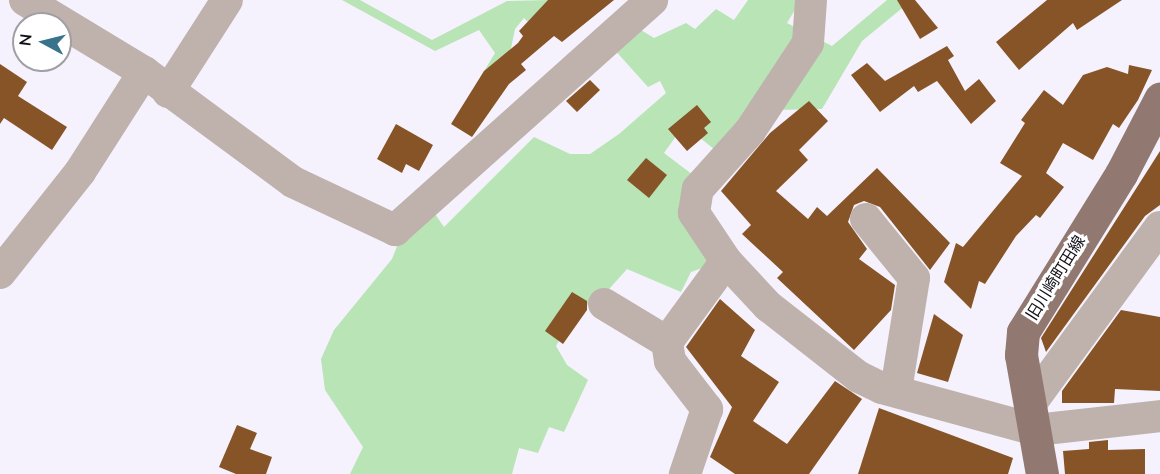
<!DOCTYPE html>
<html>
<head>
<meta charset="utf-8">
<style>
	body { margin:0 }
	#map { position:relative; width:1160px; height:474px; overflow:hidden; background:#f5f2fd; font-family:"Nunito Sans","Noto Sans JP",sans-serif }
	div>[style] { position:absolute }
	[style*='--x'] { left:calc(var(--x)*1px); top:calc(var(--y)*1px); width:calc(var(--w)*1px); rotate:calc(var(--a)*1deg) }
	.green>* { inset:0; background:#b8e4b6 }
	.building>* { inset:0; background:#865426 }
	.minor>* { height:32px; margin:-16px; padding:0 16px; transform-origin:16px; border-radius:16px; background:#bfb1ac }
	.major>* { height:33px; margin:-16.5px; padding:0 16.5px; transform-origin:16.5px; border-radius:16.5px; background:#917971 }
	span { translate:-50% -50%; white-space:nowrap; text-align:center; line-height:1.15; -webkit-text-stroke:6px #fff; paint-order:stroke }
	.street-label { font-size:16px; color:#120f18 }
	.north { position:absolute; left:12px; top:12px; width:60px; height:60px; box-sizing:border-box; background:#fff; border:2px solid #a09fa3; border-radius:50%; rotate:277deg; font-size:16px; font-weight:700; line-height:24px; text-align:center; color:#120f18 }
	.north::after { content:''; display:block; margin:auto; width:21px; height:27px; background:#38728b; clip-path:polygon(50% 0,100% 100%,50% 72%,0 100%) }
</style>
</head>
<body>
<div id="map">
	<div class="green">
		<div style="clip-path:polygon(342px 0,360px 0,432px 40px,507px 1px,549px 0,529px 23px,524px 18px,515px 29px,509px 58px,480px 78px,495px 53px,479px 30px,435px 51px)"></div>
		<div style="clip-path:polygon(748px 0,801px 0,787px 23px,832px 46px,887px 0,912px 0,862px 41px,822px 109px,775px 110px,730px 162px,684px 125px,664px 153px,697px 178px,716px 263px,691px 272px,681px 292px,627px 269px,593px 307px,581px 302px,556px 346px,567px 365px,588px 380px,564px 432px,549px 427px,538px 453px,519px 448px,512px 474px,350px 474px,363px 447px,325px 390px,321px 359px,334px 330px,392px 259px,400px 239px,433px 211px,444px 227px,534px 137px,570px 154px,590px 154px,619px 134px,666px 93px,660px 81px,648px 87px,613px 48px,641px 30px,654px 38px,686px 23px,695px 29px,716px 9px,734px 20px)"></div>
	</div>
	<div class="building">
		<div style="clip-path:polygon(548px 0,614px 0,562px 42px,554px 36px,521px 64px,526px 70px,509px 84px,472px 137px,451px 124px,484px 71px,518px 43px,523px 36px,519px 31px)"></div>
		<div style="clip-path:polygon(897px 0,915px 0,938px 28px,920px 39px)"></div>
		<div style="clip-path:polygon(1047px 0,1122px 0,1077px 30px,1073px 23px,1019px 70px,996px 42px)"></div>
		<div style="clip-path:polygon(947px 46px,954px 56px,948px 60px,965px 91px,979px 79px,996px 101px,971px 124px,937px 81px,918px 92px,914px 86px,880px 112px,851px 75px,867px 63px,885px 81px)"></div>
		<div style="clip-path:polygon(0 64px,27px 82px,18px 96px,67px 127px,52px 150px,4px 118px,0 124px)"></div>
		<div style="clip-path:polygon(1129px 65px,1152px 70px,1138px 100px,1119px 128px,1113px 124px,1093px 160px,1063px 143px,1046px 173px,1064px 187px,1040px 218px,1036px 215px,1016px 236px,985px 284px,979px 281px,971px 309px,944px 282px,956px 243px,963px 247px,1022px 176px,1000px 163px,1025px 123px,1021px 120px,1044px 90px,1063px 105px,1083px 75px,1107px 67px,1128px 74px)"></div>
		<div style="clip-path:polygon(590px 80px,600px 90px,577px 112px,566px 101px)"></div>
		<div style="clip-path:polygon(809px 101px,828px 121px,799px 150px,808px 160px,776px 191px,808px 219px,817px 207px,827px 216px,877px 168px,950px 243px,930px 270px,880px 207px,864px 201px,854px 205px,848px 222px,867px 249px,859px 259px,895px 285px,891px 310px,854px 350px,777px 278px,783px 272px,742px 234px,751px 225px,721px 191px,770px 133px)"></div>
		<div style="clip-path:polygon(697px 105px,711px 122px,704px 128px,708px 133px,687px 151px,668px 129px)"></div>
		<div style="clip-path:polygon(396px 124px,433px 145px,419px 171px,406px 164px,402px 173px,377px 159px)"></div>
		<div style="clip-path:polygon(1160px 151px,1160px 205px,1145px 216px,1046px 352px,1041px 338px)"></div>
		<div style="clip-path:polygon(646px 158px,667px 175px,649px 198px,627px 180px)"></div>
		<div style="clip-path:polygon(572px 292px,587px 301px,587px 310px,563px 344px,545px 331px)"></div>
		<div style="clip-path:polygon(720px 299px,755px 330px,741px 356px,779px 382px,753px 421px,787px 444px,835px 381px,862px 399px,809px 474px,735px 474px,710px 457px,732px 407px,686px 347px)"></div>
		<div style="clip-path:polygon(1121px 310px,1160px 317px,1160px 391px,1115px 389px,1114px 403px,1062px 403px,1062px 391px)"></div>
		<div style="clip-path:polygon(934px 314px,963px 335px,948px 382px,917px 373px)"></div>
		<div style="clip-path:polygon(879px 408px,1013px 458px,1008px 474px,858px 474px)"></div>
		<div style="clip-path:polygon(237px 425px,257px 433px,250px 449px,272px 457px,266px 474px,236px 474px,219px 467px)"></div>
		<div style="clip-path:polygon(1108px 440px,1108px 450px,1145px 449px,1145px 474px,1065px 474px,1063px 451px,1089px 449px,1089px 442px)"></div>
	</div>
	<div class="minor">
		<div style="--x:25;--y:0;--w:139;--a:31.2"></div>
		<div style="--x:144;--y:72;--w:185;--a:36.4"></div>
		<div style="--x:293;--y:182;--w:113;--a:25.2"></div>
		<div style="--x:395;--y:230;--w:345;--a:-41.8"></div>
		<div style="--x:168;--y:92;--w:109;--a:-57.3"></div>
		<div style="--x:866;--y:219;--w:76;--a:50.9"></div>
		<div style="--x:914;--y:278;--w:114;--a:99.1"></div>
		<div style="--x:726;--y:261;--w:58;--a:-123.7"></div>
		<div style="--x:694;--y:213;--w:24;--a:-81"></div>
		<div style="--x:698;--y:189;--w:78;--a:-48.1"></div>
		<div style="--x:750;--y:131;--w:105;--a:-56.6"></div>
		<div style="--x:808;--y:43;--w:43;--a:-86"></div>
		<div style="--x:0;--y:273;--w:129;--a:-51.6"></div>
		<div style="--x:80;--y:172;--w:119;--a:-57.4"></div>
		<div style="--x:604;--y:304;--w:74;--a:31.1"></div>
		<div style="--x:667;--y:342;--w:100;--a:-53.9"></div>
		<div style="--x:726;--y:261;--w:62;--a:47"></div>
		<div style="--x:768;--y:306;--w:115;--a:38"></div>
		<div style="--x:859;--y:377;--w:25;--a:26"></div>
		<div style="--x:882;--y:388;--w:160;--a:15.3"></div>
		<div style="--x:1036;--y:430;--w:125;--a:-6.4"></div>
		<div style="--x:667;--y:342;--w:19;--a:81"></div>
		<div style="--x:670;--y:361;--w:61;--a:52.4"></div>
		<div style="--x:707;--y:409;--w:69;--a:108.7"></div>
		<div style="--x:1031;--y:403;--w:218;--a:-53.8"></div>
	</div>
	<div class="major">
		<div style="--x:1042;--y:474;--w:121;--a:-100"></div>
		<div style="--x:1021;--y:355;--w:23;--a:-85"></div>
		<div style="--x:1023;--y:332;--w:186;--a:-58.2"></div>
		<div style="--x:1121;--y:174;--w:85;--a:-62.5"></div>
	</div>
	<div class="street-label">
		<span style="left:1056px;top:278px;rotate:-58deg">旧川崎町田線</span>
	</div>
	<div class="north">N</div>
</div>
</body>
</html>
